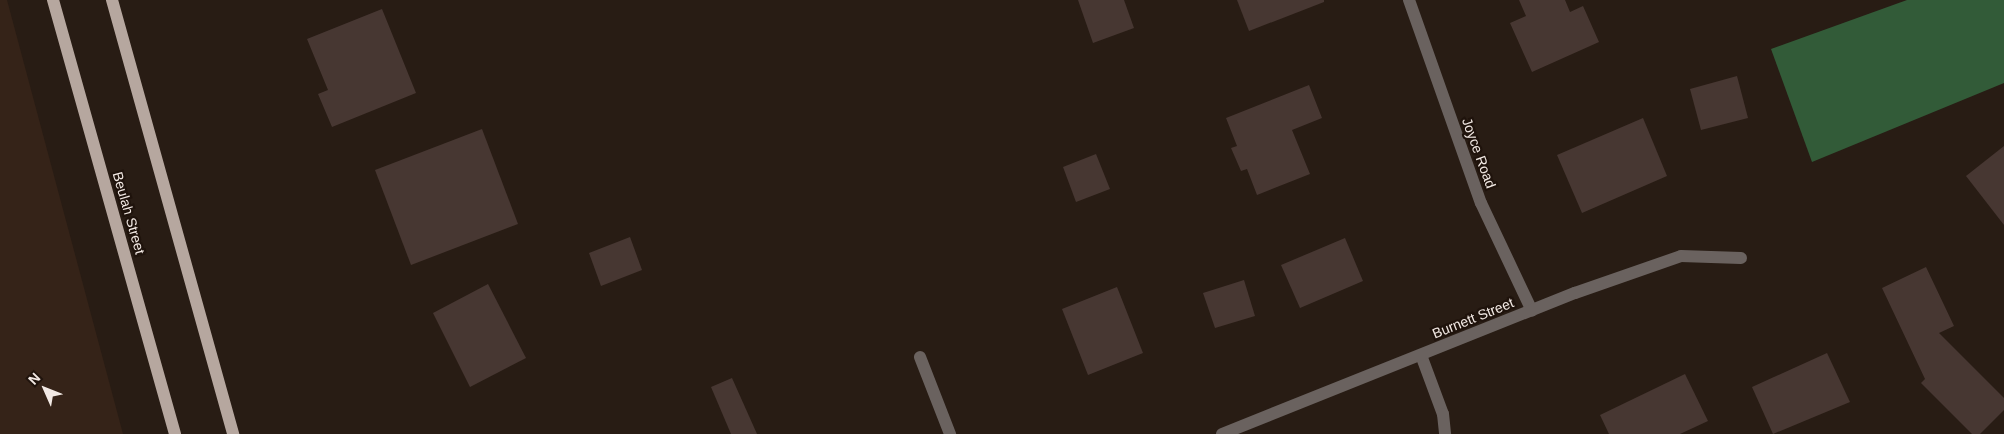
<!DOCTYPE html>
<html>
<head>
<meta charset="utf-8">
<style>
	body { margin:0 }
	#map { position:relative; width:2004px; height:434px; overflow:hidden; background:#281c14; font-family:Arial,sans-serif }
	div>[style] { position:absolute }
	[style*='--x'] { left:calc(var(--x)*1px); top:calc(var(--y)*1px); width:calc(var(--w)*1px); rotate:calc(var(--a)*1deg) }
	.built>* { inset:0; background:#352318 }
	.forest>* { inset:0; background:#325b38 }
	.building>* { inset:0; background:#473732 }
	.minor>* { height:12px; margin:-6px; padding:0 6px; transform-origin:6px; border-radius:6px; background:#6a625f }
	.major>* { height:12px; margin:-6px; padding:0 6px; transform-origin:6px; border-radius:6px; background:#b6a79f }
	span { translate:-50% -50%; white-space:nowrap; text-align:center; line-height:1.15; -webkit-text-stroke:4.5px #1f130c; paint-order:stroke }
	.street-label { font-size:14px; color:#f2e9e4 }
	.north { position:absolute; left:20px; top:364px; width:50px; height:50px; -webkit-text-stroke:4px #1f130c; paint-order:stroke; rotate:314deg; font-size:14px; font-weight:700; line-height:20px; text-align:center; color:#f2e9e4 }
	.north::after { content:''; display:block; margin:auto; width:18px; height:22px; background:#f2e9e4; clip-path:polygon(50% 0,100% 100%,50% 72%,0 100%) }
</style>
</head>
<body>
<div id="map">
	<div class="built">
		<div style="clip-path:polygon(0 0,7px 0,123px 434px,0 434px)"></div>
	</div>
	<div class="forest">
		<div style="clip-path:polygon(1907px 0,2004px 0,2004px 83px,1812px 162px,1771px 49px)"></div>
	</div>
	<div class="building">
		<div style="clip-path:polygon(1078px 0,1124px 0,1134px 28px,1093px 43px)"></div>
		<div style="clip-path:polygon(1237px 0,1324px 0,1324px 2px,1249px 31px)"></div>
		<div style="clip-path:polygon(1519px 0,1565px 0,1570px 12px,1583px 6px,1599px 42px,1532px 72px,1510px 23px,1526px 16px)"></div>
		<div style="clip-path:polygon(382px 9px,416px 93px,332px 127px,318px 94px,328px 90px,307px 39px)"></div>
		<div style="clip-path:polygon(1737px 76px,1748px 118px,1701px 130px,1690px 89px)"></div>
		<div style="clip-path:polygon(1309px 85px,1322px 118px,1292px 130px,1310px 174px,1257px 195px,1247px 169px,1241px 171px,1231px 148px,1237px 146px,1226px 118px)"></div>
		<div style="clip-path:polygon(1643px 118px,1667px 176px,1582px 213px,1557px 155px)"></div>
		<div style="clip-path:polygon(482px 129px,518px 224px,411px 265px,375px 170px)"></div>
		<div style="clip-path:polygon(2004px 146px,2004px 225px,1966px 176px)"></div>
		<div style="clip-path:polygon(1096px 154px,1110px 189px,1076px 202px,1063px 167px)"></div>
		<div style="clip-path:polygon(630px 237px,642px 270px,601px 286px,589px 253px)"></div>
		<div style="clip-path:polygon(1345px 238px,1363px 281px,1300px 308px,1281px 265px)"></div>
		<div style="clip-path:polygon(1926px 267px,1954px 326px,1939px 333px,2004px 398px,2004px 410px,1980px 434px,1972px 434px,1921px 383px,1925px 379px,1882px 288px)"></div>
		<div style="clip-path:polygon(1244px 280px,1255px 316px,1215px 328px,1203px 293px)"></div>
		<div style="clip-path:polygon(488px 284px,526px 358px,470px 387px,433px 313px)"></div>
		<div style="clip-path:polygon(1117px 287px,1143px 353px,1088px 375px,1062px 309px)"></div>
		<div style="clip-path:polygon(1827px 353px,1850px 402px,1773px 434px,1752px 387px)"></div>
		<div style="clip-path:polygon(1685px 374px,1708px 421px,1680px 434px,1609px 434px,1600px 415px)"></div>
		<div style="clip-path:polygon(732px 378px,757px 434px,731px 434px,711px 387px)"></div>
	</div>
	<div class="minor">
		<div style="--x:1409;--y:0;--w:215;--a:70.5"></div>
		<div style="--x:1481;--y:203;--w:119;--a:64.7"></div>
		<div style="--x:1421;--y:355;--w:63;--a:69.6"></div>
		<div style="--x:1443;--y:414;--w:20;--a:84"></div>
		<div style="--x:920;--y:357;--w:83;--a:68.7"></div>
		<div style="--x:1222;--y:434;--w:380;--a:-21.8"></div>
		<div style="--x:1575;--y:293;--w:112;--a:-19.2"></div>
		<div style="--x:1681;--y:256;--w:60;--a:1.9"></div>
	</div>
	<div class="major">
		<div style="--x:53;--y:0;--w:451;--a:74.3"></div>
		<div style="--x:112;--y:0;--w:451;--a:74.4"></div>
	</div>
	<div class="street-label">
		<span style="left:1479px;top:153px;rotate:70deg">Joyce Road</span>
		<span style="left:129px;top:213px;rotate:74deg">Beulah Street</span>
		<span style="left:1473px;top:318px;rotate:-22deg">Burnett Street</span>
	</div>
	<div class="north">N</div>
</div>
</body>
</html>
